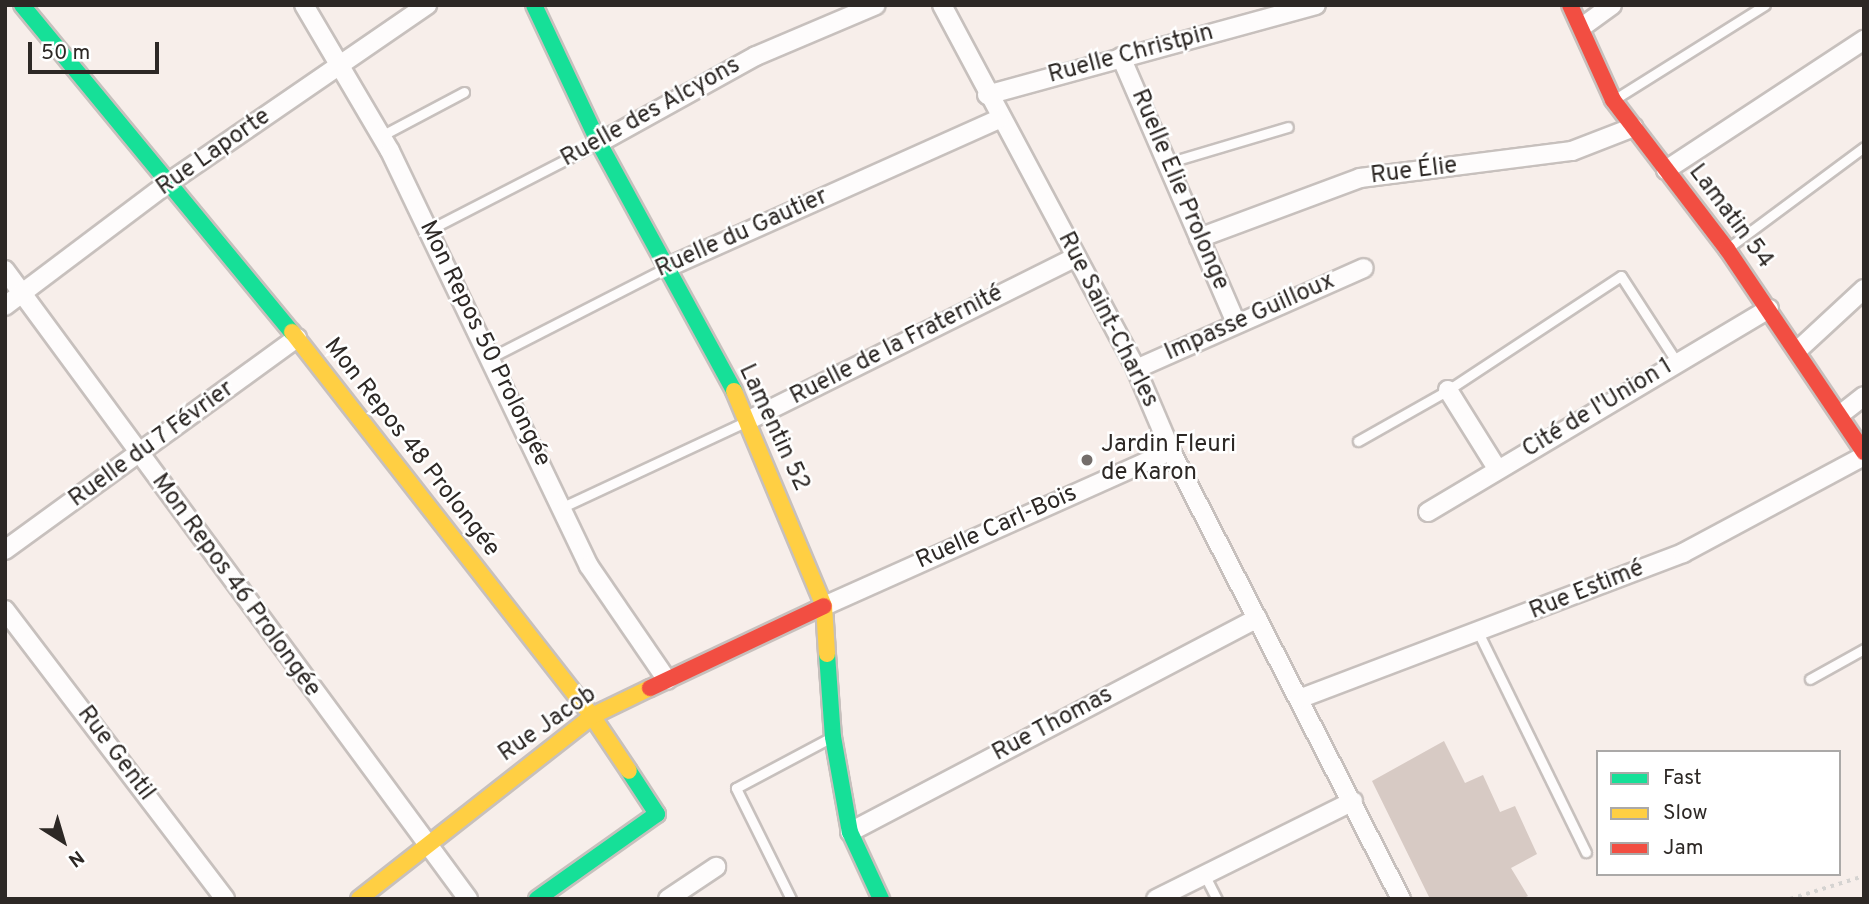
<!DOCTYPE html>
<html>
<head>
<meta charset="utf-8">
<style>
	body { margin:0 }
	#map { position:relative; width:1869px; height:904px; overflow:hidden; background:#f7eeea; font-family:Overpass,sans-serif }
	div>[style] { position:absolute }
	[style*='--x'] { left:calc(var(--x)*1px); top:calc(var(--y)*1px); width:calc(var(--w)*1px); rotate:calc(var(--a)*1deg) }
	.building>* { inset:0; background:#d7cac4 }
	.path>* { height:3.5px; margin-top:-1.75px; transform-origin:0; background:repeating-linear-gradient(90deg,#d5d3d1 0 3.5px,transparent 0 8.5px) }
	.roads { filter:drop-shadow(2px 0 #c7c0bd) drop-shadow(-2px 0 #c7c0bd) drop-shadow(0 2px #c7c0bd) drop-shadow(0 -2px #c7c0bd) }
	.lane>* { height:9px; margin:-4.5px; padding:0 4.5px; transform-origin:4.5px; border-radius:4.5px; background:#fefcfc }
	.street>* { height:18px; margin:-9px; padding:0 9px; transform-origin:9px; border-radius:9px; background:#fefcfc }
	.fast>* { height:16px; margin:-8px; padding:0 8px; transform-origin:8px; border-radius:8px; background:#16e098 }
	.slow>* { height:16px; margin:-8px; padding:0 8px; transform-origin:8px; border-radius:8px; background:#ffcf43 }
	.jam>* { height:16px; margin:-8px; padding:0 8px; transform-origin:8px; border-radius:8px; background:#f24e42 }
	.dots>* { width:19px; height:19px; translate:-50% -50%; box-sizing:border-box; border:4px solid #fff; border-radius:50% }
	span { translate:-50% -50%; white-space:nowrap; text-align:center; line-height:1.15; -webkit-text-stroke:5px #fff; paint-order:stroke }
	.street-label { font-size:24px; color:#2d2825 }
	.poi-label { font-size:24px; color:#2d2825 }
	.left { translate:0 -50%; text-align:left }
	.frame { position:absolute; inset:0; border:7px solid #2d2825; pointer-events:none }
	.legend { position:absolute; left:1596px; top:750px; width:245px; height:126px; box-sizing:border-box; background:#fff; border:2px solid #aba9a8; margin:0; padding:9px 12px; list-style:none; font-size:21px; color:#2d2825 }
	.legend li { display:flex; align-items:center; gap:14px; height:35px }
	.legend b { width:35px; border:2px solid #aba9a8 }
	.north { position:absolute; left:28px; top:806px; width:70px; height:70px; -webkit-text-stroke:5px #fff; paint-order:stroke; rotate:143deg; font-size:19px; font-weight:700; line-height:28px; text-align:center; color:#2d2825 }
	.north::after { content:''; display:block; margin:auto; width:24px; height:32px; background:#2d2825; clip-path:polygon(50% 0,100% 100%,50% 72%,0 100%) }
	.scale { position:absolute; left:28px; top:42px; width:131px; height:32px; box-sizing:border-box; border:4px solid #2d2825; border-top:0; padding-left:9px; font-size:21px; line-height:24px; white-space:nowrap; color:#2d2825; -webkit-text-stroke:5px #fff; paint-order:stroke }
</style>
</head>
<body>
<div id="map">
	<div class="building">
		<div style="clip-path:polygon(1444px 741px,1465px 783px,1483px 775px,1500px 812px,1515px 806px,1537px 854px,1511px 868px,1528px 896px,1522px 899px,1430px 899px,1372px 781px)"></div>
	</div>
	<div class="path">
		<div style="--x:1790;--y:899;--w:77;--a:-17.3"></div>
	</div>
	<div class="roads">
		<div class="lane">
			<div style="--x:1615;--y:99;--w:177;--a:-32.1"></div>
			<div style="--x:381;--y:136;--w:94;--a:-27.9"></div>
			<div style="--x:1167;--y:163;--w:126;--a:-16.6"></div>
			<div style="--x:429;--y:230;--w:190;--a:-27.2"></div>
			<div style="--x:1728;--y:248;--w:169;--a:-36.6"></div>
			<div style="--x:488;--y:359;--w:198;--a:-27.1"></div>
			<div style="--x:1358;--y:441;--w:103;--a:-29.5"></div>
			<div style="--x:1448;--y:390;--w:207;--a:-33.4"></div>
			<div style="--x:1621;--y:276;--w:101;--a:57.1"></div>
			<div style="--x:565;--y:506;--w:201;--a:-25"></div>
			<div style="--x:1479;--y:634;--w:243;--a:63.9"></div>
			<div style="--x:1810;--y:679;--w:62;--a:-29.1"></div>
			<div style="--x:1204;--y:874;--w:28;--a:63"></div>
			<div style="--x:791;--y:899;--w:124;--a:-116.4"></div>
			<div style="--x:736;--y:788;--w:109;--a:-28"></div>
		</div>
		<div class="street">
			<div style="--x:304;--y:5;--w:169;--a:59.5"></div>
			<div style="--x:390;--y:151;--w:460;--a:64.4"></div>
			<div style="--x:589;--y:566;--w:138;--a:55.6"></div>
			<div style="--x:942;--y:5;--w:412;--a:61.9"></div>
			<div style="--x:1136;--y:369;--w:89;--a:66.9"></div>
			<div style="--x:1171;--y:451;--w:504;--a:62.82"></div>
			<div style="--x:1582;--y:27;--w:37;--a:-36"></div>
			<div style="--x:1121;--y:57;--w:290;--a:66.6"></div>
			<div style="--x:987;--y:95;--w:341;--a:-15.3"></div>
			<div style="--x:599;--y:143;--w:179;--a:-29"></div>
			<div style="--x:756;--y:56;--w:130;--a:-23"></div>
			<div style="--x:1666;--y:170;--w:237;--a:-33.3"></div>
			<div style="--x:1199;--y:238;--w:172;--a:-20.4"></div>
			<div style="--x:1360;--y:178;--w:214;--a:-7.3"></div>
			<div style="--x:1572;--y:151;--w:66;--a:-21.2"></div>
			<div style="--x:666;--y:268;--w:365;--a:-24.1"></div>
			<div style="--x:5;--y:270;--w:781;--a:53.64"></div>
			<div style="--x:5;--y:306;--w:208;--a:-37"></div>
			<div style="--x:171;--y:181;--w:311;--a:-34.5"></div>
			<div style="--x:1798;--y:350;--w:90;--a:-42.7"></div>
			<div style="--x:1136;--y:369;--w:249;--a:-23.9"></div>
			<div style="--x:1448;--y:390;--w:94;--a:58"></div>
			<div style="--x:1841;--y:414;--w:29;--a:-38"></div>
			<div style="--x:749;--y:420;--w:365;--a:-26.5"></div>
			<div style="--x:1428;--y:512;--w:397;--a:-30.8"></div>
			<div style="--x:5;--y:550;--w:361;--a:-36"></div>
			<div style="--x:824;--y:606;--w:380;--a:-24.1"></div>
			<div style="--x:5;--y:610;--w:363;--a:52.7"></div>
			<div style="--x:1299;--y:699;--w:411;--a:-20.8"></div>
			<div style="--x:1683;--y:553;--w:205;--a:-28.2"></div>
			<div style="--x:850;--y:832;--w:460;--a:-27.7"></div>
			<div style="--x:668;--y:899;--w:58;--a:-33.7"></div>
			<div style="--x:1156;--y:899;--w:220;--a:-26.4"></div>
		</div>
		<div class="fast">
			<div style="--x:22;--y:5;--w:424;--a:50.5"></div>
			<div style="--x:534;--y:5;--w:153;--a:64.8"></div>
			<div style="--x:599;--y:143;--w:282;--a:61.4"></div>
			<div style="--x:827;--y:654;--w:83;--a:85.9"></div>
			<div style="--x:833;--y:737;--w:97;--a:79.9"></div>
			<div style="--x:850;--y:832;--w:74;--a:65.2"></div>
			<div style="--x:537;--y:899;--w:147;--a:-35.3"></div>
			<div style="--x:657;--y:814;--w:51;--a:-123.1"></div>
		</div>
		<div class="slow">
			<div style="--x:292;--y:332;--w:487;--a:52"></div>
			<div style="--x:592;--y:716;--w:66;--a:56.1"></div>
			<div style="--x:734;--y:391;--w:233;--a:67.3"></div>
			<div style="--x:824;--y:606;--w:48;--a:86.4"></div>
			<div style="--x:359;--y:899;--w:296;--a:-38.1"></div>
			<div style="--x:592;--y:716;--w:64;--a:-25.8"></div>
		</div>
		<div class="jam">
			<div style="--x:1570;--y:5;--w:104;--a:65.6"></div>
			<div style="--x:1613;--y:100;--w:188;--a:52.6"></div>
			<div style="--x:1727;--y:249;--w:245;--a:56"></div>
			<div style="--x:650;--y:688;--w:192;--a:-25.2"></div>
		</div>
	</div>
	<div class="dots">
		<div style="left:1087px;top:460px;background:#746d6a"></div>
	</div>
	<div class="street-label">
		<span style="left:1131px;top:55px;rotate:-15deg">Ruelle Christpin</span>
		<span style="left:651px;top:113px;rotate:-29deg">Ruelle des Alcyons</span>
		<span style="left:214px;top:153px;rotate:-35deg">Rue Laporte</span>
		<span style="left:1414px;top:172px;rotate:-7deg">Rue Élie</span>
		<span style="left:1179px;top:190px;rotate:67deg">Ruelle Elie Prolonge</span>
		<span style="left:1730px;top:217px;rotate:53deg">Lamatin 54</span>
		<span style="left:742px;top:234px;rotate:-24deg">Ruelle du Gautier</span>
		<span style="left:1250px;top:318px;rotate:-24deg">Impasse Guilloux</span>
		<span style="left:1107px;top:320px;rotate:63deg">Rue Saint-Charles</span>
		<span style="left:484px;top:344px;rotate:64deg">Mon Repos 50 Prolongée</span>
		<span style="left:897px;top:346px;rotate:-27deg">Ruelle de la Fraternité</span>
		<span style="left:1598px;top:409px;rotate:-31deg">Cité de l'Union 1</span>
		<span style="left:773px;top:428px;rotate:65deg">Lamentin 52</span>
		<span style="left:152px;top:445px;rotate:-36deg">Ruelle du 7 Février</span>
		<span style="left:411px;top:448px;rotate:52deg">Mon Repos 48 Prolongée</span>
		<span style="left:997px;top:528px;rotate:-24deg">Ruelle Carl-Bois</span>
		<span style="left:235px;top:586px;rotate:54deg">Mon Repos 46 Prolongée</span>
		<span style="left:1587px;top:591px;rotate:-22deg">Rue Estimé</span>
		<span style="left:548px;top:725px;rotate:-35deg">Rue Jacob</span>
		<span style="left:1053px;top:725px;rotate:-28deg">Rue Thomas</span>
		<span style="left:115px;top:754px;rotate:53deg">Rue Gentil</span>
	</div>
	<div class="poi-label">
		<span class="left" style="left:1101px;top:460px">Jardin Fleuri<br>de Karon</span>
	</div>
	<div class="frame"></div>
	<ul class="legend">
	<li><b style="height:9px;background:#16e098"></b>Fast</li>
	<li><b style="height:9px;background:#ffcf43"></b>Slow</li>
	<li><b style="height:9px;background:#f24e42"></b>Jam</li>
	</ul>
	<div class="north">N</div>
	<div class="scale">50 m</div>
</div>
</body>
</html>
